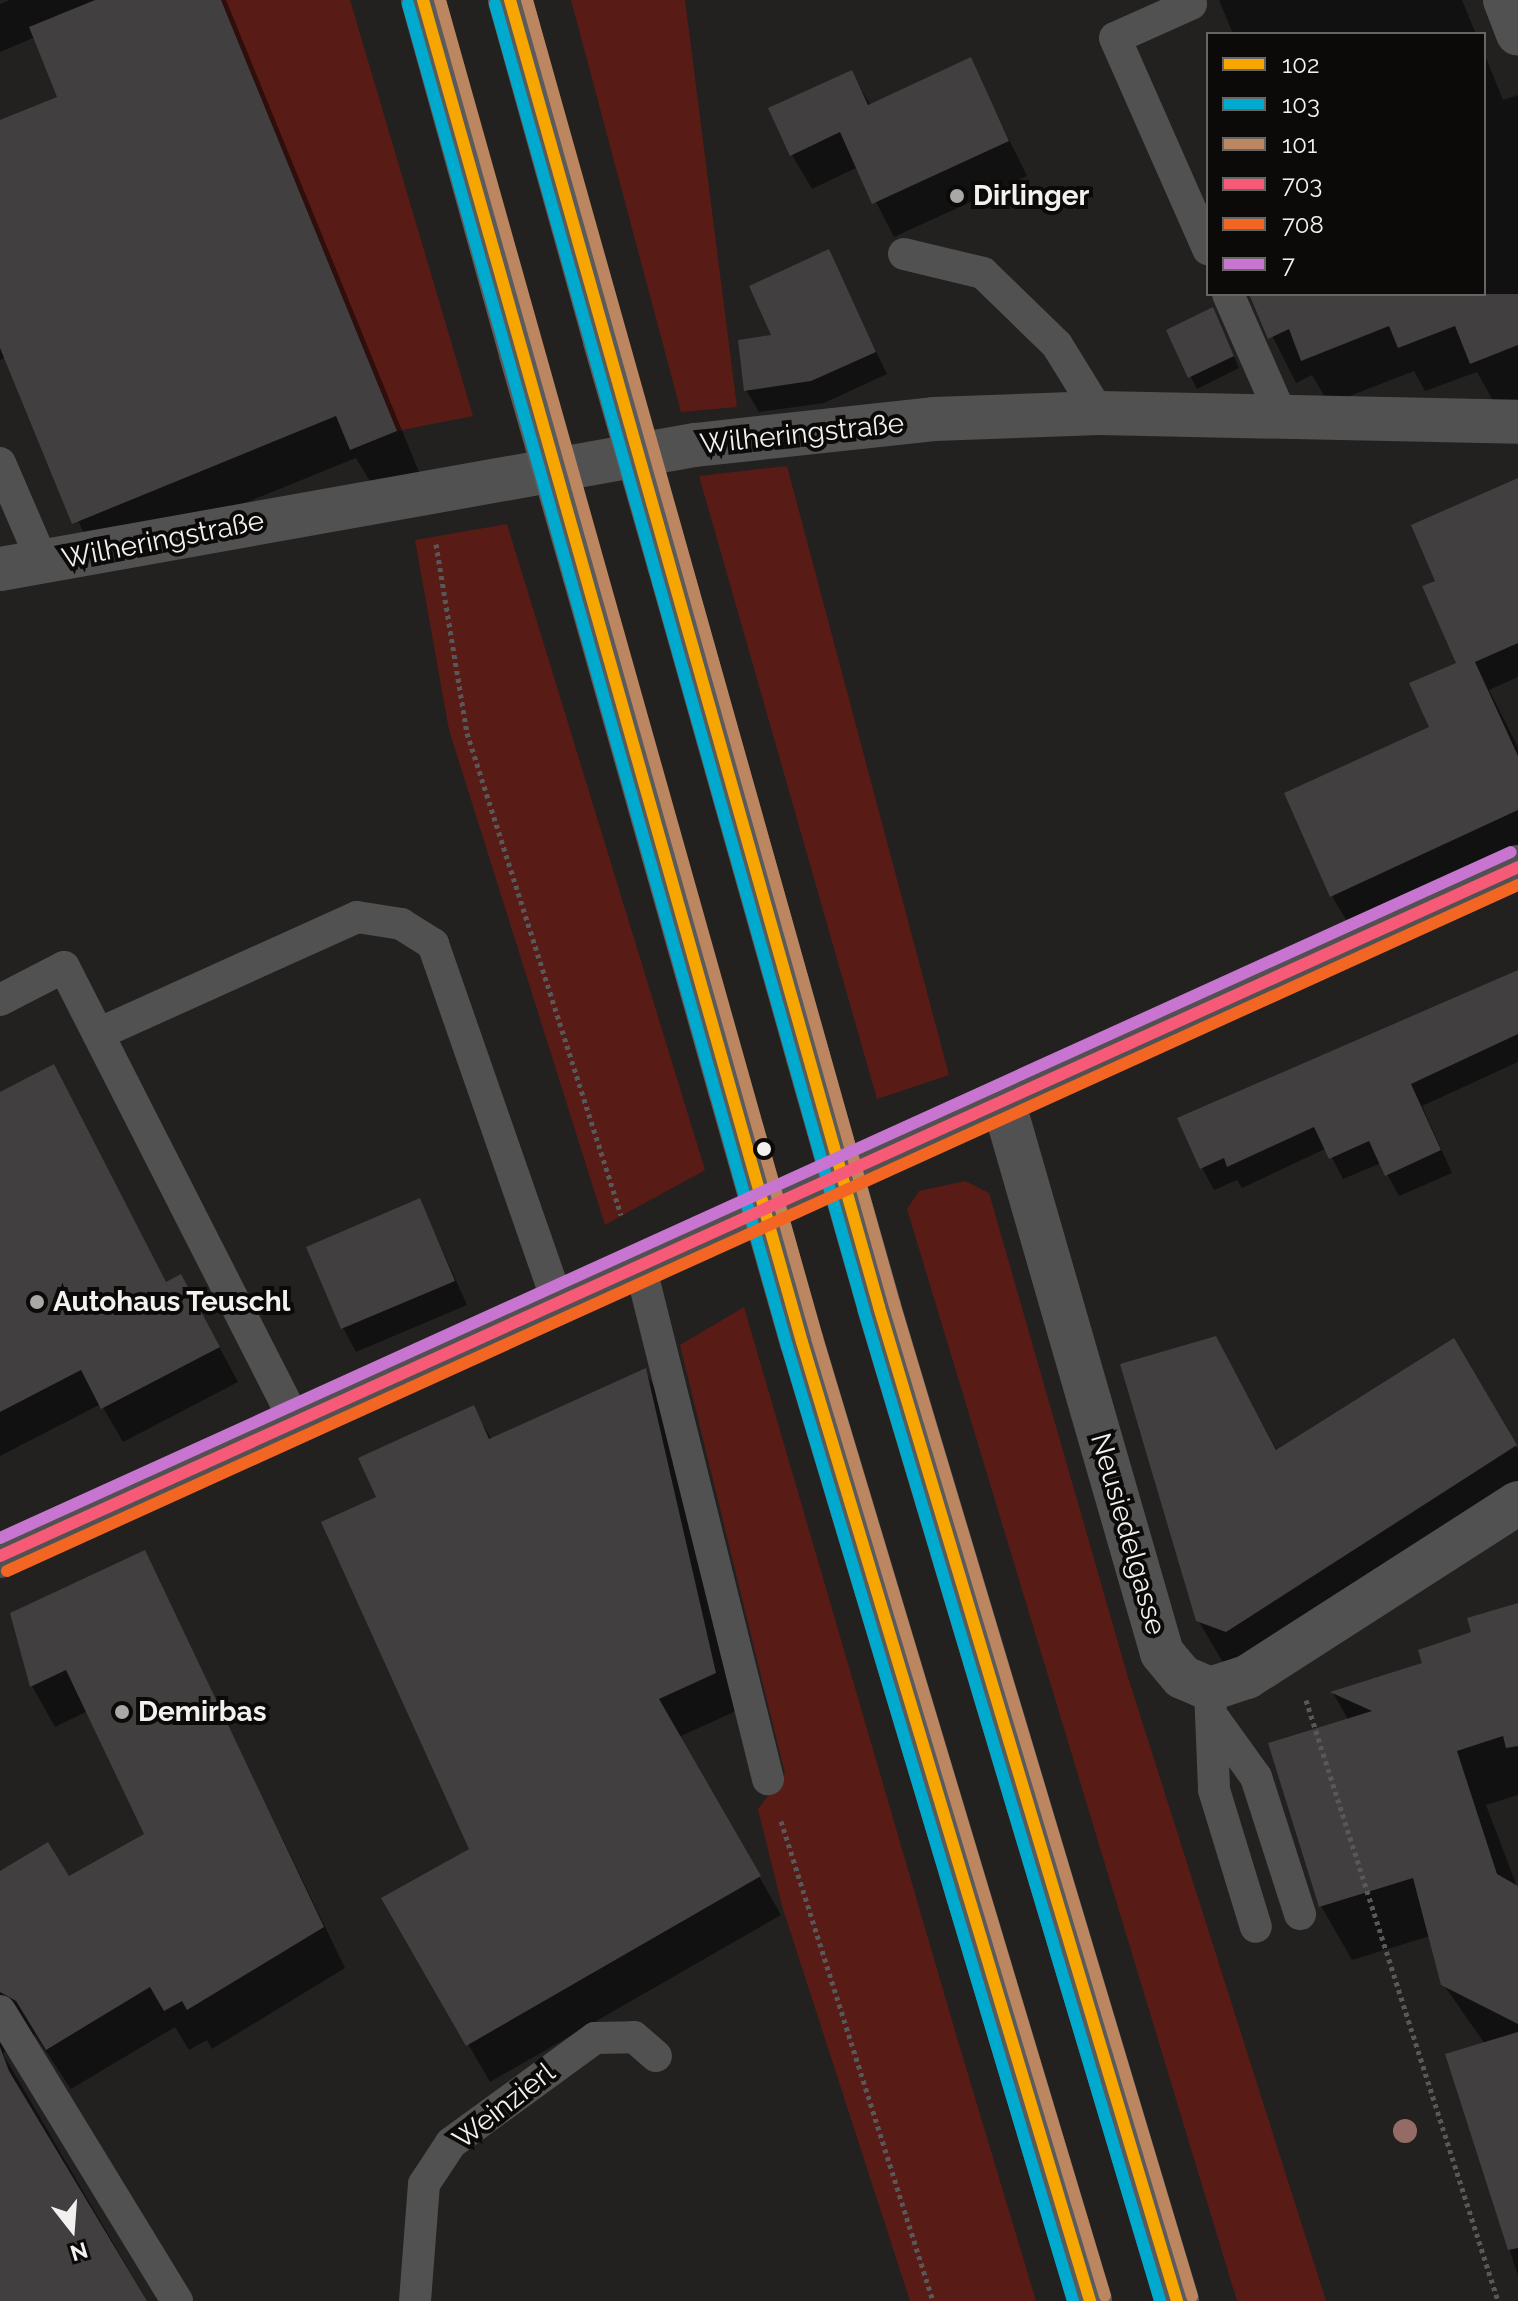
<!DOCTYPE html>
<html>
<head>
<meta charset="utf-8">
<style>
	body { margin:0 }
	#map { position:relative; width:1518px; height:2301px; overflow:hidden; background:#222120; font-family:Raleway,sans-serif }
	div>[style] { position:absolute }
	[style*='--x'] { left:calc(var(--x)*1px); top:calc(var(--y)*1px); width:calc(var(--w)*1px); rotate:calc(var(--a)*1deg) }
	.green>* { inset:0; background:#591b15 }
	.shadow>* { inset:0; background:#0007 }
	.building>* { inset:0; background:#413f3f }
	.path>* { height:5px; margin-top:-2.5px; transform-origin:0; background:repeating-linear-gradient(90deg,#585858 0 4px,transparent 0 8px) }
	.service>* { height:32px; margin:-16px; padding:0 16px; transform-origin:16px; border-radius:16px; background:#525151 }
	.minor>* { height:44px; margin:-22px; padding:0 22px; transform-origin:22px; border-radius:22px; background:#525151 }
	.tertiary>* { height:44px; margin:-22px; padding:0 22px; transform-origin:22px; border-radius:22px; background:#525151 }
	.primary>* { height:44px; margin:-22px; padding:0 22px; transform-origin:22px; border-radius:22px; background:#5b5b5c }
	.primary-bridge>* { height:44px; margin:-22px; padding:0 22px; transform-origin:22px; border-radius:22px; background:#5b5b5c }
	.bus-1>* { height:12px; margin:-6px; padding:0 6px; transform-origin:6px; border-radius:6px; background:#f7a600 }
	.bus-2>* { height:12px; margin:-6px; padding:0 6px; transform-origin:6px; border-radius:6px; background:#00a9ce }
	.bus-3>* { height:12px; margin:-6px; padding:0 6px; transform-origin:6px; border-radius:6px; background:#bb8660 }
	.bus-4>* { height:12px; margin:-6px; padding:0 6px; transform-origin:6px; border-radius:6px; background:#f75a77 }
	.bus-5>* { height:12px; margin:-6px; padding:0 6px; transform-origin:6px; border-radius:6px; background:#f26522 }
	.bus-6>* { height:12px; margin:-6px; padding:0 6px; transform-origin:6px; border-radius:6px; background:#c775d0 }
	.trees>* { width:24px; height:24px; margin:-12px; border-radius:50%; background:#956c65 }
	.dots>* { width:22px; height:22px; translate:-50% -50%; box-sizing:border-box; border:4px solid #0b0a09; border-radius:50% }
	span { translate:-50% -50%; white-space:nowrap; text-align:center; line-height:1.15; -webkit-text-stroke:8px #0b0a09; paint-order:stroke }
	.poi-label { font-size:28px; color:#f3f0f0; font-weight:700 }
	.left { translate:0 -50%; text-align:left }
	.street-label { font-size:28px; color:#f3f0f0 }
	.legend { position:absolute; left:1206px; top:32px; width:280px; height:264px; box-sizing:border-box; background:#0b0a09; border:2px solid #686665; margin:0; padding:10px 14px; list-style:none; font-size:24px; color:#f3f0f0 }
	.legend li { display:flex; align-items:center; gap:16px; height:40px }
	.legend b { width:40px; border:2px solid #686665 }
	.north { position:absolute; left:32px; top:2189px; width:80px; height:80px; -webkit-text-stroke:6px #0b0a09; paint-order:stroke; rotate:163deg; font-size:22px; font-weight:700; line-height:32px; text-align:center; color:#f3f0f0 }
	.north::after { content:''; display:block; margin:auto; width:28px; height:36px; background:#f3f0f0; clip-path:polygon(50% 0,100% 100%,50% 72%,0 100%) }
</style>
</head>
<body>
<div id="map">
	<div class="green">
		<div style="clip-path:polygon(221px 0,350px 0,473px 416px,397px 431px)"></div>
		<div style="clip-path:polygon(571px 0,685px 0,737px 407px,681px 412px)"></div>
		<div style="clip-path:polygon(787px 466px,949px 1075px,877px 1099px,699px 476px)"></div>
		<div style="clip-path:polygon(507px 524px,705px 1170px,605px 1225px,449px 730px,415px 540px)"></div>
		<div style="clip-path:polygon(965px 1181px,989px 1193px,1127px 1674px,1326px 2301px,1237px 2301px,907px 1209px,919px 1191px)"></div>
		<div style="clip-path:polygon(744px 1307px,955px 2031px,1036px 2301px,910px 2301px,782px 1906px,758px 1809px,785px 1774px,680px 1345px)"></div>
	</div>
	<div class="shadow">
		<div style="clip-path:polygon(10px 0,226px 0,419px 472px,375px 490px,356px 458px,97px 563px,6px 357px,0 360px,0 123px,60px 98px,35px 37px,0 52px,0 4px)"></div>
		<div style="clip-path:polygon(1219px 0,1462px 0,1476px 34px,1233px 34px)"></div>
		<div style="clip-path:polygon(1484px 53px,1503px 100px,1518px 95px,1518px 400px,1497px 408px,1477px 372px,1425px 391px,1414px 371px,1329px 404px,1312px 375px,1296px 383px,1251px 294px,1484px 294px)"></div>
		<div style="clip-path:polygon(970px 60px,1027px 176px,894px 237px,858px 167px,812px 189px,792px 155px,851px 72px,871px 106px)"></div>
		<div style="clip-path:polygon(828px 252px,887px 374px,824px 403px,759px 412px,746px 390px)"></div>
		<div style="clip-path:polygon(1219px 321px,1239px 368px,1197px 389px,1168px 331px)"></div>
		<div style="clip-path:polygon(1518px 480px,1518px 677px,1489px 690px,1518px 747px,1518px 845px,1348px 923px,1332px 896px,1432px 728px,1458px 664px,1438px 582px)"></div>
		<div style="clip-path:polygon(1518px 971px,1518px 1062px,1422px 1106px,1452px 1173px,1399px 1196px,1381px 1163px,1343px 1179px,1327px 1148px,1242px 1188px,1237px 1180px,1214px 1190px,1202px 1168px)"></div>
		<div style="clip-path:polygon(0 1094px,167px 1284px,200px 1311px,238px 1382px,123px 1442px,101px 1404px,0 1456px)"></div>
		<div style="clip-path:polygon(420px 1200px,467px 1305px,356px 1352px,343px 1328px)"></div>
		<div style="clip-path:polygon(1215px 1338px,1278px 1452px,1453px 1341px,1518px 1450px,1518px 1520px,1231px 1676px,1198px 1620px)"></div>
		<div style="clip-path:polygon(645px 1371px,666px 1408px,736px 1711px,679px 1737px,781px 1915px,490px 2082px,384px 1899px,472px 1849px,378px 1498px,473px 1408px,492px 1440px)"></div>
		<div style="clip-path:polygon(144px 1552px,345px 1968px,212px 2049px,207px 2040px,189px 2050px,175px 2027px,71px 2089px,35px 2035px,14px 2034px,3px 2054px,147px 2301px,0 2301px,0 1874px,68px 1878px,146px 1835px,88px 1711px,55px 1727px,32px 1686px,13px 1614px)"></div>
		<div style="clip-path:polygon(1518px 1605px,1518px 1795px,1486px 1805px,1518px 1889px,1518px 2276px,1448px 2055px,1485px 2044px,1443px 1984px,1430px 1936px,1352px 1960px,1321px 1906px,1349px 1721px,1333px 1693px,1425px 1664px)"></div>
	</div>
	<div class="building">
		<div style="clip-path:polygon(95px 0,221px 0,397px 431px,350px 450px,336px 416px,72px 524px,0 348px,0 120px,57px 97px,29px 27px)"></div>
		<div style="clip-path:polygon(971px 57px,1009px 141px,872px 204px,840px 132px,790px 156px,768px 108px,852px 70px,868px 105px)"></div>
		<div style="clip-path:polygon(829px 249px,876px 352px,811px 381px,744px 391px,738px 340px,771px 335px,749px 286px)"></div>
		<div style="clip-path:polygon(1249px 294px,1518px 294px,1518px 345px,1470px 364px,1455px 326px,1398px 348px,1389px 326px,1301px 361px,1289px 329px,1268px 339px)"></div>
		<div style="clip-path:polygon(1213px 307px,1234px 356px,1188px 378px,1166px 330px)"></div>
		<div style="clip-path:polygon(1518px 478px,1518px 643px,1475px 662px,1518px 756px,1518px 810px,1330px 897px,1284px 793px,1429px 727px,1409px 683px,1456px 663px,1422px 586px,1435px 581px,1411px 525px)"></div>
		<div style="clip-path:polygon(1518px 970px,1518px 1034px,1411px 1084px,1441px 1150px,1385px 1176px,1369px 1141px,1329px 1159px,1314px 1127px,1227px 1167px,1224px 1158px,1200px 1169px,1177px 1118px)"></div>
		<div style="clip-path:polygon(54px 1064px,166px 1282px,181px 1274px,220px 1347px,101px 1409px,81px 1370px,0 1412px,0 1092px)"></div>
		<div style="clip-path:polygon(420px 1198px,455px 1281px,341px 1329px,306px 1247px)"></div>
		<div style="clip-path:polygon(1216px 1336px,1276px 1450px,1454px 1338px,1517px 1445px,1226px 1632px,1196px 1621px,1120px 1364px)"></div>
		<div style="clip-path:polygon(646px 1368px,716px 1673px,659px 1699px,761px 1876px,466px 2046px,381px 1898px,469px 1849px,321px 1522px,376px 1497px,358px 1458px,474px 1405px,489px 1439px)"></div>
		<div style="clip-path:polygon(145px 1550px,324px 1927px,187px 2010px,182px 2001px,164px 2011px,150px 1987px,46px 2050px,16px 2001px,0 1992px,0 1871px,48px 1842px,69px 1876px,144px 1834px,66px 1670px,30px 1687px,10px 1613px)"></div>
		<div style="clip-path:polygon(1518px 1603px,1518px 1746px,1506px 1748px,1503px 1736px,1457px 1751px,1497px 1874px,1518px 1886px,1518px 2024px,1441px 1985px,1413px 1878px,1319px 1907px,1268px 1743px,1372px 1711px,1330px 1692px,1422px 1663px,1418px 1650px,1471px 1632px,1467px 1618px)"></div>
		<div style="clip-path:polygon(1518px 2032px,1518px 2248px,1508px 2250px,1445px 2054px)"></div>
		<div style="clip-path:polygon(0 2047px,9px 2071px,147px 2301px,0 2301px)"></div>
	</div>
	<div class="path">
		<div style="--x:436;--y:544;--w:192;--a:80.7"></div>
		<div style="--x:467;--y:733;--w:506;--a:72.28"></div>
		<div style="--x:1306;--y:1700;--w:631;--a:72.28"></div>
		<div style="--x:781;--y:1821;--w:503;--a:72.43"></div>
	</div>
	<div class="service">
		<div style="--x:1191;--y:4;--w:83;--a:155.9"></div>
		<div style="--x:1115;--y:38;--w:231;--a:66.2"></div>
		<div style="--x:904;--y:254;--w:81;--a:13.5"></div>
		<div style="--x:983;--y:273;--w:103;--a:44.2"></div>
		<div style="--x:1057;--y:345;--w:80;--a:58.3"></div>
		<div style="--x:1228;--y:294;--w:132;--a:66.3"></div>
		<div style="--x:0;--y:463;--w:109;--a:66.7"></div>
		<div style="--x:0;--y:1000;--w:72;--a:-27.3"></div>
		<div style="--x:64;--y:967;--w:512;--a:63.03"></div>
		<div style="--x:98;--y:1034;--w:284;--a:-24.3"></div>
		<div style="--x:357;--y:917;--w:45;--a:9"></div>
		<div style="--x:401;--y:924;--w:38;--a:32"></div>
		<div style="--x:433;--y:944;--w:378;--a:70.8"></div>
		<div style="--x:640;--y:1265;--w:530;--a:76.02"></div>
		<div style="--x:1210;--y:1689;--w:101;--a:87.7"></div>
		<div style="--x:1214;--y:1790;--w:143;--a:73"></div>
		<div style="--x:1215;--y:1720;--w:70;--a:54.3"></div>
		<div style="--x:1256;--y:1777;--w:144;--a:72.2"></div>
		<div style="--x:0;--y:2011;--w:340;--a:58.6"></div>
		<div style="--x:415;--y:2301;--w:117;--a:-85.6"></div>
		<div style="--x:424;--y:2184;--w:49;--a:-56.6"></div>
		<div style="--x:451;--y:2143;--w:178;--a:-36.1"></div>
		<div style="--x:595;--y:2038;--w:39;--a:-1"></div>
		<div style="--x:634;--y:2037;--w:29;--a:41"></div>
	</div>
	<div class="minor">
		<div style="--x:1505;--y:0;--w:36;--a:69"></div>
		<div style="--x:0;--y:569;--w:706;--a:-10.12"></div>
		<div style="--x:695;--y:445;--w:240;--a:-6.2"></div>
		<div style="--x:934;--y:419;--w:165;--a:-2.1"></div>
		<div style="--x:1099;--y:413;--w:419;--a:1.2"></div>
		<div style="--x:1003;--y:1101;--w:574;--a:73.93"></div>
		<div style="--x:1162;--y:1653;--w:31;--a:50"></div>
		<div style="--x:1182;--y:1677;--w:30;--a:23"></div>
		<div style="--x:1210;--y:1689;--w:39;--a:-18"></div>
		<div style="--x:1247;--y:1677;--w:322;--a:-32.7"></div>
	</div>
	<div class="tertiary">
		<div style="--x:0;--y:1556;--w:1667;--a:-24.41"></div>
	</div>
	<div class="primary">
		<div style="--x:423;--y:0;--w:367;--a:74.5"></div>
		<div style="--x:510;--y:0;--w:354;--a:74.4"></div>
		<div style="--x:669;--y:564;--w:512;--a:74.25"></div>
		<div style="--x:585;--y:577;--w:533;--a:74.22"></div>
		<div style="--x:879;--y:1307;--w:1038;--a:73.31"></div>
		<div style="--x:802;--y:1342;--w:1001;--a:73.28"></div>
	</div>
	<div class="primary-bridge">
		<div style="--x:605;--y:341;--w:232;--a:74"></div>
		<div style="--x:521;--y:354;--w:232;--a:74"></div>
		<div style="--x:808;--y:1057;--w:260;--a:74.1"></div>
		<div style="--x:730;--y:1090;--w:262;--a:74.1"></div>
	</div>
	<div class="bus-1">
		<div style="--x:423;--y:0;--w:1394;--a:74.23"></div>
		<div style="--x:802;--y:1342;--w:1001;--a:73.28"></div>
		<div style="--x:510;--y:0;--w:1358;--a:74.23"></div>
		<div style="--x:879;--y:1307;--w:1038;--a:73.31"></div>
	</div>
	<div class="bus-2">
		<div style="--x:408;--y:4;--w:1394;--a:74.23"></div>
		<div style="--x:787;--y:1346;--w:997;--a:73.33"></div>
		<div style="--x:495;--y:4;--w:1358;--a:74.23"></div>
		<div style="--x:864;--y:1311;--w:1033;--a:73.35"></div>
	</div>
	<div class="bus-3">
		<div style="--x:440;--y:0;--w:1390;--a:74.26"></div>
		<div style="--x:817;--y:1338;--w:1000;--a:73.27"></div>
		<div style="--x:527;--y:0;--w:1354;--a:74.27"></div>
		<div style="--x:894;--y:1303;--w:1037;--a:73.3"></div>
	</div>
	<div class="bus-4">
		<div style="--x:0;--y:1556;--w:1667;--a:-24.41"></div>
	</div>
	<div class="bus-5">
		<div style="--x:7;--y:1571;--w:1659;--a:-24.42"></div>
	</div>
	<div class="bus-6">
		<div style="--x:0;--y:1538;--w:1659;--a:-24.42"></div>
	</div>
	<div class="trees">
		<div style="left:1405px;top:2131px"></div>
	</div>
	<div class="dots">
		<div style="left:957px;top:196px;background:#aaa8a7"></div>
		<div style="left:764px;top:1149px;background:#f3f0f0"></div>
		<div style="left:37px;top:1302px;background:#aaa8a7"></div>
		<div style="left:122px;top:1712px;background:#aaa8a7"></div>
	</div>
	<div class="poi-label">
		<span class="left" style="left:973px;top:196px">Dirlinger</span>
		<span class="left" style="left:53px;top:1302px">Autohaus Teuschl</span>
		<span class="left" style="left:138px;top:1712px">Demirbas</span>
	</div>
	<div class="street-label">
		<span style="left:802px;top:434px;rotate:-6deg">Wilheringstraße</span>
		<span style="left:163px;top:540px;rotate:-11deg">Wilheringstraße</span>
		<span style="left:1128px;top:1534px;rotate:74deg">Neusiedelgasse</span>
		<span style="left:504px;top:2106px;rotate:-38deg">Weinzierl</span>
	</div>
	<ul class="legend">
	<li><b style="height:10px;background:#f7a600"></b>102</li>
	<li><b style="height:10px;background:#00a9ce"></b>103</li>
	<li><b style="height:10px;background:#bb8660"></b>101</li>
	<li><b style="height:10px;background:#f75a77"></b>703</li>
	<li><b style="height:10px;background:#f26522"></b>708</li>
	<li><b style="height:10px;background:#c775d0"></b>7</li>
	</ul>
	<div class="north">N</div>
</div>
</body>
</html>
